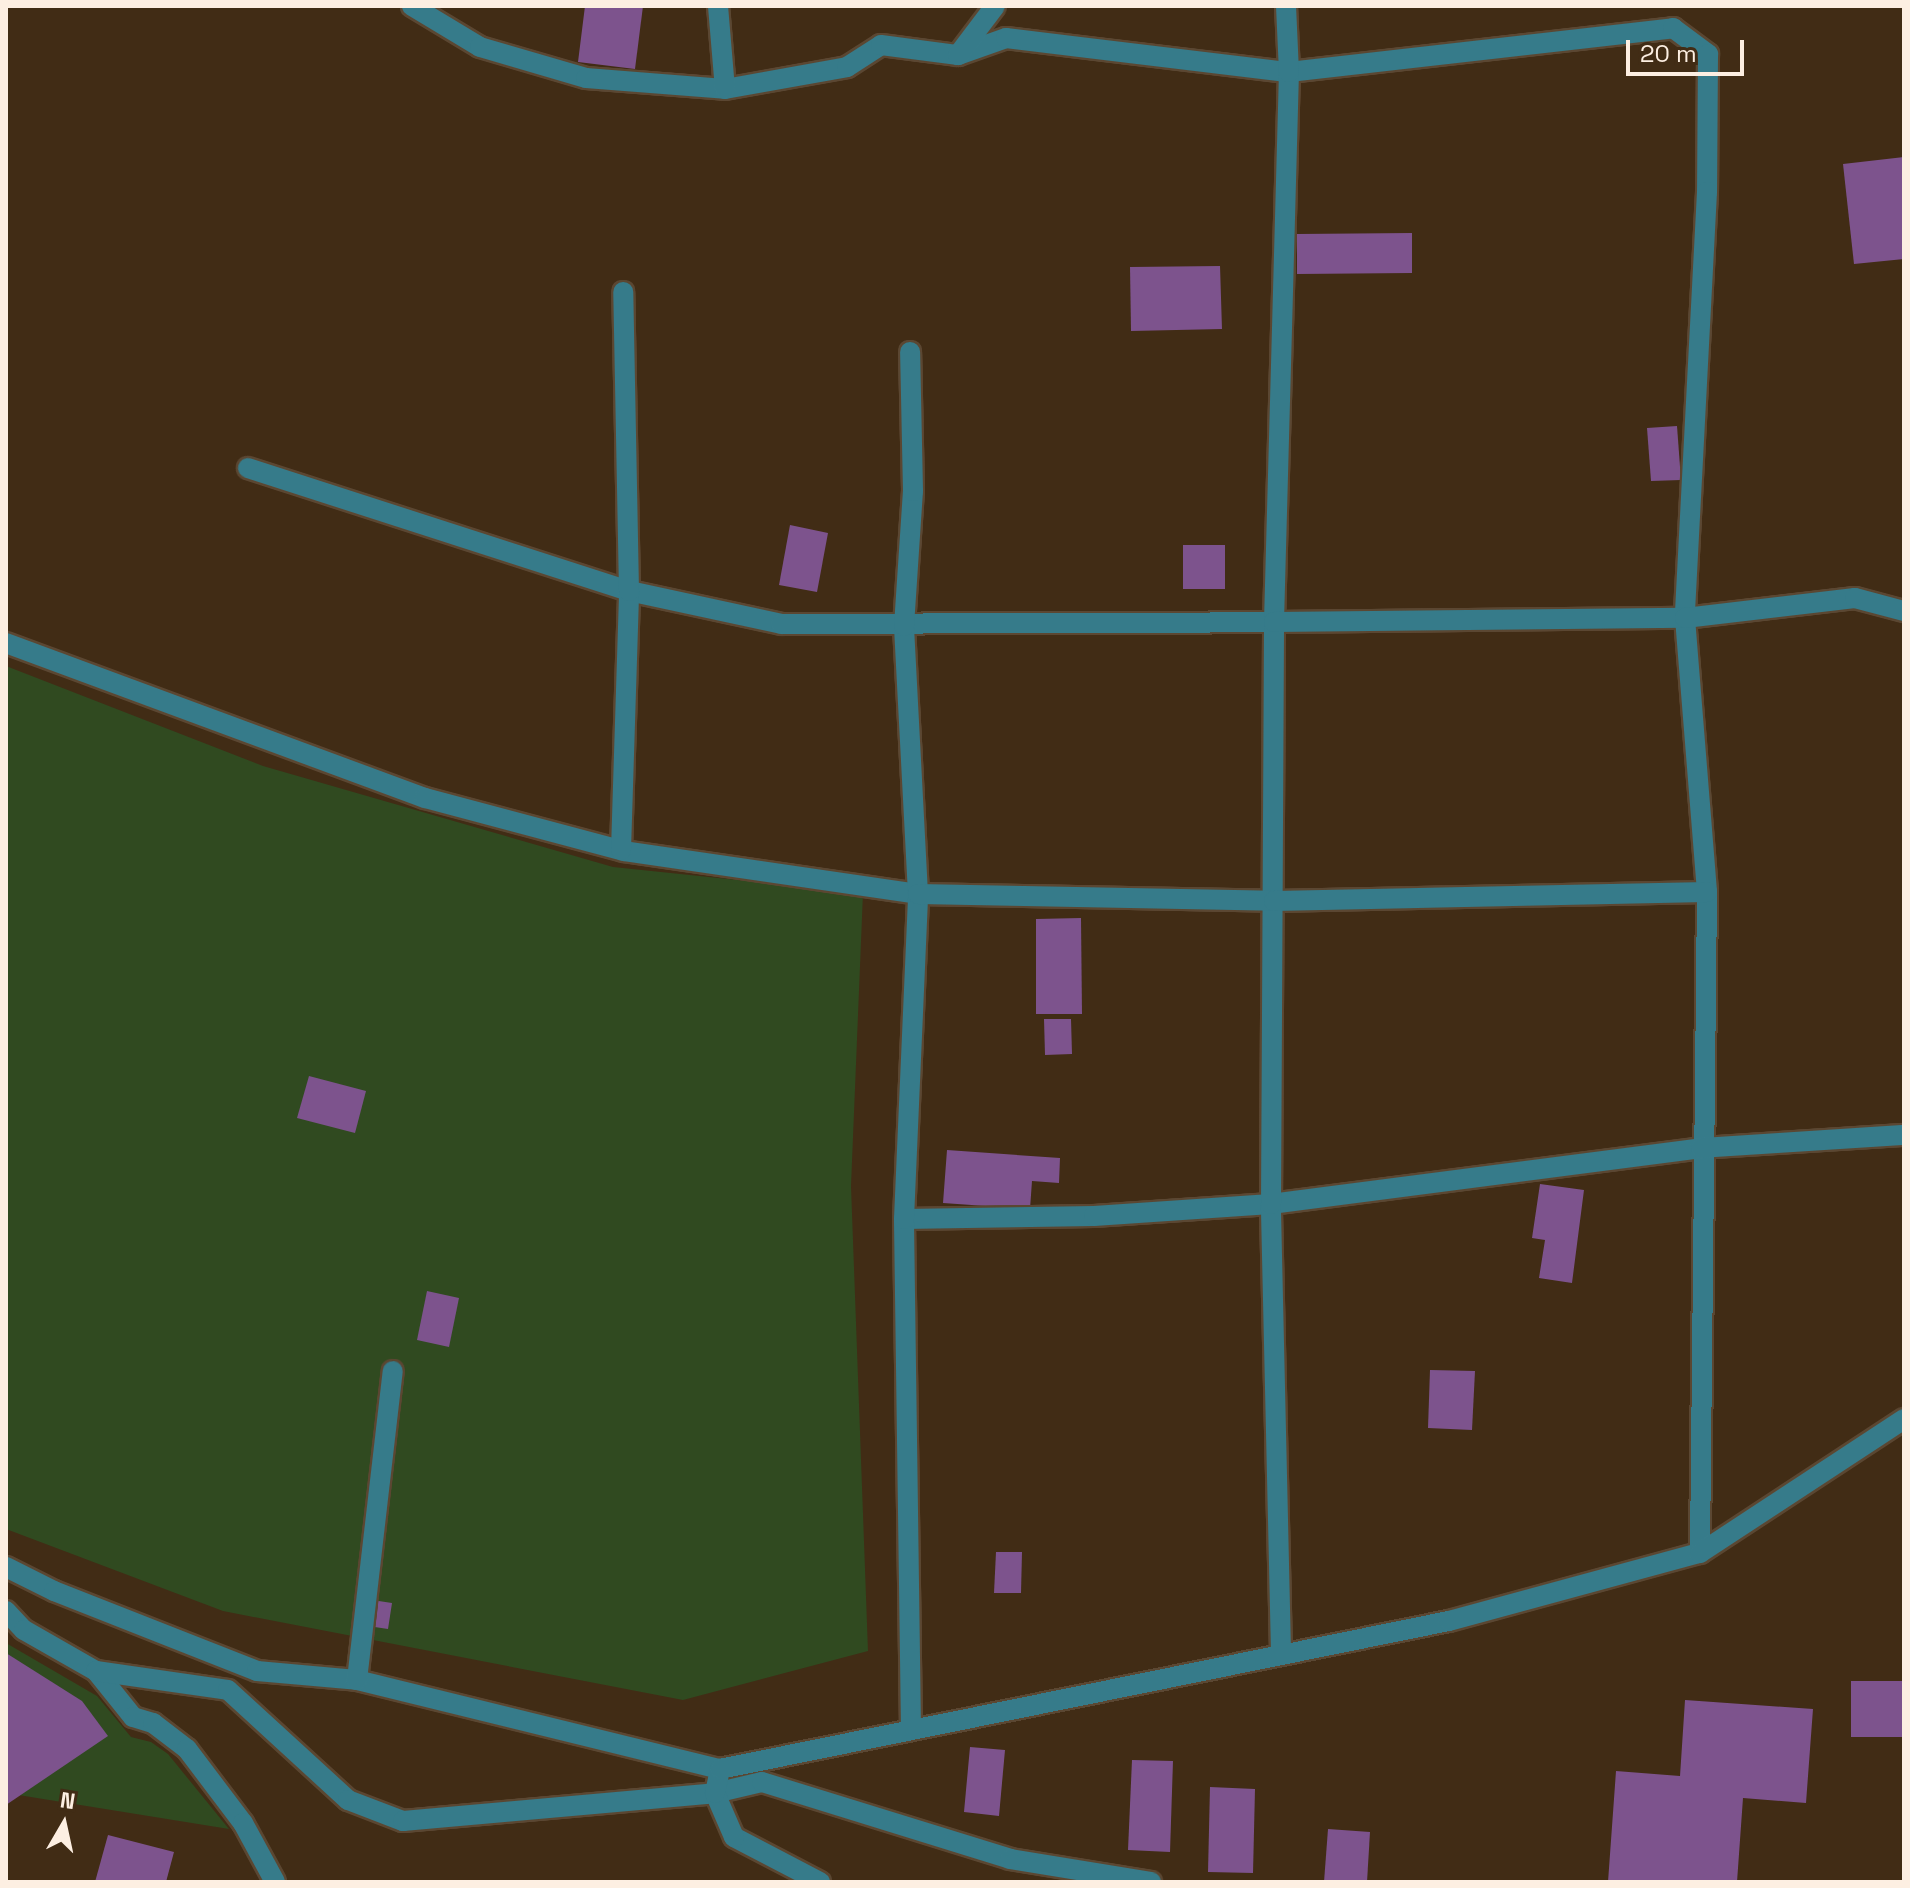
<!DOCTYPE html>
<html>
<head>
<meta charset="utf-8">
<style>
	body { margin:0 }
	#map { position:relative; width:1910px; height:1888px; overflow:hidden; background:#412c15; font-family:"Space Grotesk",sans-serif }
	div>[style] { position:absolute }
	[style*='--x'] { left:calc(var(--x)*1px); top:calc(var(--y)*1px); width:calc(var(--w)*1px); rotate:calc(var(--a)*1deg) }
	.green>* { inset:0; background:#304a20 }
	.building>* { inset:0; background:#7d538d }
	.roads { filter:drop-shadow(2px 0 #5b4732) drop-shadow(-2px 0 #5b4732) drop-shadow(0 2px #5b4732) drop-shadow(0 -2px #5b4732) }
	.street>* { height:20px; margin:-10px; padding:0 10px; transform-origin:10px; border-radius:10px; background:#367b8a }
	span { translate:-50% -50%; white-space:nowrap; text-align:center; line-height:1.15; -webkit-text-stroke:8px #412c15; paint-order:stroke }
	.frame { position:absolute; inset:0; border:8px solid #fdefe2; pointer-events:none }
	.north { position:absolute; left:24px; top:1784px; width:80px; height:80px; -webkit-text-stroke:6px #412c15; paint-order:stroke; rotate:9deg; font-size:22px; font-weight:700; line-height:32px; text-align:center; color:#fdefe2 }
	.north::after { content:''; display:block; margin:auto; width:28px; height:36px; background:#fdefe2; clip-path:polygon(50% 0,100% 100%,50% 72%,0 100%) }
	.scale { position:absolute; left:1626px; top:40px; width:118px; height:36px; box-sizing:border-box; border:4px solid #fdefe2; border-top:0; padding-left:10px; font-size:24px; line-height:28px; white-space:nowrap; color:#fdefe2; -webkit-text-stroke:6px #412c15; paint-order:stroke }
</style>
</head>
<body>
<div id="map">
	<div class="green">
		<div style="clip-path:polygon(6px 666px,263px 766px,613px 867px,863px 893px,851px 1186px,868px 1651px,683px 1700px,223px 1611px,6px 1529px)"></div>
		<div style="clip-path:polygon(6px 1643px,97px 1696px,131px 1737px,151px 1742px,168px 1754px,229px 1829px,6px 1793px)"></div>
	</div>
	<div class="building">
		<div style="clip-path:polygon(585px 6px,643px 6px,635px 69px,578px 62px)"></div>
		<div style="clip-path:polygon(1904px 157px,1904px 259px,1854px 264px,1843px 164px)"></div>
		<div style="clip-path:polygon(1412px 233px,1412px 273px,1297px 274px,1297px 234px)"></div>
		<div style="clip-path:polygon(1220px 266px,1222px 329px,1131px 331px,1130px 267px)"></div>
		<div style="clip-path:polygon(1677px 426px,1681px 480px,1651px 481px,1647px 428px)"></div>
		<div style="clip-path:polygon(790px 525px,828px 533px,817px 592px,779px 585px)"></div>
		<div style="clip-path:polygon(1183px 545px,1225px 545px,1225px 589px,1183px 589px)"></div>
		<div style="clip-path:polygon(1081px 918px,1082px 1014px,1036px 1014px,1036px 919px)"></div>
		<div style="clip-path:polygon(1044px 1019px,1071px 1019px,1072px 1054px,1045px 1055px)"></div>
		<div style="clip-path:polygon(309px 1076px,366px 1091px,355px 1133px,297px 1118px)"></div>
		<div style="clip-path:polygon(947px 1150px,1060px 1158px,1059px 1183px,1032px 1181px,1030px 1209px,943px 1203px)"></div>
		<div style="clip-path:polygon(1540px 1184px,1584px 1190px,1572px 1283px,1539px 1278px,1545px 1240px,1532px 1238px)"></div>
		<div style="clip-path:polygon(427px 1291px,459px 1298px,449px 1347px,417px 1340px)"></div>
		<div style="clip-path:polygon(1430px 1370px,1475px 1371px,1472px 1430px,1428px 1428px)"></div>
		<div style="clip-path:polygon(996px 1552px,1022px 1552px,1021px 1593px,994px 1593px)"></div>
		<div style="clip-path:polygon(372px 1600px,392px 1603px,388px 1629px,368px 1626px)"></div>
		<div style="clip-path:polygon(6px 1653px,82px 1701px,108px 1736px,6px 1805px)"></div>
		<div style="clip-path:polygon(1851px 1681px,1904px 1681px,1904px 1737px,1851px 1737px)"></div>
		<div style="clip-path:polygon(1685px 1700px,1813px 1709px,1806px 1803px,1743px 1798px,1737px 1882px,1608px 1882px,1616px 1771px,1680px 1776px)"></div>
		<div style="clip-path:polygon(970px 1747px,1005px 1750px,999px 1816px,964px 1812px)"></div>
		<div style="clip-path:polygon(1132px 1760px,1173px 1761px,1170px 1852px,1128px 1850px)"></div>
		<div style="clip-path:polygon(1210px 1787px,1255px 1789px,1253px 1873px,1208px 1872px)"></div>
		<div style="clip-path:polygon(1328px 1829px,1370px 1832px,1367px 1882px,1324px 1882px)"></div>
		<div style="clip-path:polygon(108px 1835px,174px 1852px,166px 1882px,95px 1882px)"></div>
	</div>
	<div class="roads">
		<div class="street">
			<div style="--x:412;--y:6;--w:79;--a:31.1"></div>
			<div style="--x:480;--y:47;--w:110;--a:16.3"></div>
			<div style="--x:586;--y:78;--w:139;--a:4.5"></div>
			<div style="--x:725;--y:89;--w:124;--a:-10.2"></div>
			<div style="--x:847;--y:67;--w:40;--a:-32.9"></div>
			<div style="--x:881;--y:45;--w:78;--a:7.4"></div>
			<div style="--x:958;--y:55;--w:51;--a:-19.5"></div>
			<div style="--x:1006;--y:38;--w:285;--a:6.9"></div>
			<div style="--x:1289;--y:72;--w:387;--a:-6.5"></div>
			<div style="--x:1673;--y:28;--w:44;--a:36.6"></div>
			<div style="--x:1708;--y:54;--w:138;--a:90.4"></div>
			<div style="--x:1707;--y:192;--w:427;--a:93"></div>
			<div style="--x:1685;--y:618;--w:275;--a:85.4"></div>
			<div style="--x:1707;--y:892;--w:661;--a:90.61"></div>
			<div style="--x:718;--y:6;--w:83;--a:85.2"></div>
			<div style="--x:958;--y:55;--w:61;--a:-52.9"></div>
			<div style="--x:248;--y:468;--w:400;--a:17.9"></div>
			<div style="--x:629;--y:591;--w:156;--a:12.2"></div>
			<div style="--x:781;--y:624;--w:493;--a:-0.2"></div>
			<div style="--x:1274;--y:622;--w:550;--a:-88.44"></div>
			<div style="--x:1289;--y:72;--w:66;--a:-92.6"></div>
			<div style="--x:6;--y:643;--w:447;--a:20.3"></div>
			<div style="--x:425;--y:798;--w:206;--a:14.9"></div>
			<div style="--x:624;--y:851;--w:297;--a:8.3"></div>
			<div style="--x:918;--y:894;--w:268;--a:-93"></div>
			<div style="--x:904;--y:626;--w:135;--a:-86.2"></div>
			<div style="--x:913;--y:491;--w:139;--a:-91.2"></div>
			<div style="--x:621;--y:850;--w:259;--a:-88.2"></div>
			<div style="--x:629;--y:591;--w:299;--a:-91.1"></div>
			<div style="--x:904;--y:1219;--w:190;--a:-0.9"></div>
			<div style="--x:1094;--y:1216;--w:177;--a:-3.9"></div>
			<div style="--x:1271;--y:1204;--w:434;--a:-7.4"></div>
			<div style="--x:1701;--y:1148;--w:203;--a:-3.7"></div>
			<div style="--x:6;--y:1567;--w:54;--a:26.6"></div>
			<div style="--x:54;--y:1591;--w:218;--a:21.5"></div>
			<div style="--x:257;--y:1671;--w:100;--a:5.1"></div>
			<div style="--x:357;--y:1680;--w:374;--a:13.8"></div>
			<div style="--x:6;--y:1611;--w:26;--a:47"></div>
			<div style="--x:24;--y:1630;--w:83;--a:29.7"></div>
			<div style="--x:96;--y:1671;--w:59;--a:51.2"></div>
			<div style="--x:133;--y:1717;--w:21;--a:17"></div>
			<div style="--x:153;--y:1723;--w:43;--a:37.4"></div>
			<div style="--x:187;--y:1749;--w:93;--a:52.9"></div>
			<div style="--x:243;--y:1823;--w:67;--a:61.5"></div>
			<div style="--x:1281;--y:1652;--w:448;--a:-91.3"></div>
			<div style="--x:1271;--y:1204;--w:582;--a:-89.7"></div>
			<div style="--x:1274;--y:622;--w:411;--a:-0.6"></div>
			<div style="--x:1685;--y:618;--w:171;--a:-6.7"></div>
			<div style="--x:1855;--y:598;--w:51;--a:14.9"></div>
			<div style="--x:96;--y:1671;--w:133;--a:8.2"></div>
			<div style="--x:228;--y:1690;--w:163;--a:42.5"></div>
			<div style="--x:348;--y:1800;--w:59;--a:20.9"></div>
			<div style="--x:403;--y:1821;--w:313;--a:-5.1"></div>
			<div style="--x:715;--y:1793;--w:48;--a:-13.2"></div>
			<div style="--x:762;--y:1782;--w:260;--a:17.2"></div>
			<div style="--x:1010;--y:1859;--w:143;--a:9.3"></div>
			<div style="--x:357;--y:1680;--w:311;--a:-83.4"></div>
			<div style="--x:911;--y:1729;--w:510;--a:-90.79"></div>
			<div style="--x:904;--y:1219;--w:325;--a:-87.5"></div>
			<div style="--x:918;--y:894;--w:356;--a:1.1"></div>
			<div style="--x:1274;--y:901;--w:433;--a:-1.2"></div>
			<div style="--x:820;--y:1882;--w:97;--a:-152.4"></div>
			<div style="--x:734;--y:1837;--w:48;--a:-113.4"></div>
			<div style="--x:715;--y:1793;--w:25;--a:-78"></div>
			<div style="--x:720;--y:1769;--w:744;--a:-11.48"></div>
			<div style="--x:1449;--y:1621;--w:260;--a:-15.2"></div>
			<div style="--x:1700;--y:1553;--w:244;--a:-33.3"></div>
		</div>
	</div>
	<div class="frame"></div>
	<div class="north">N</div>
	<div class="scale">20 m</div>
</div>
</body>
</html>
